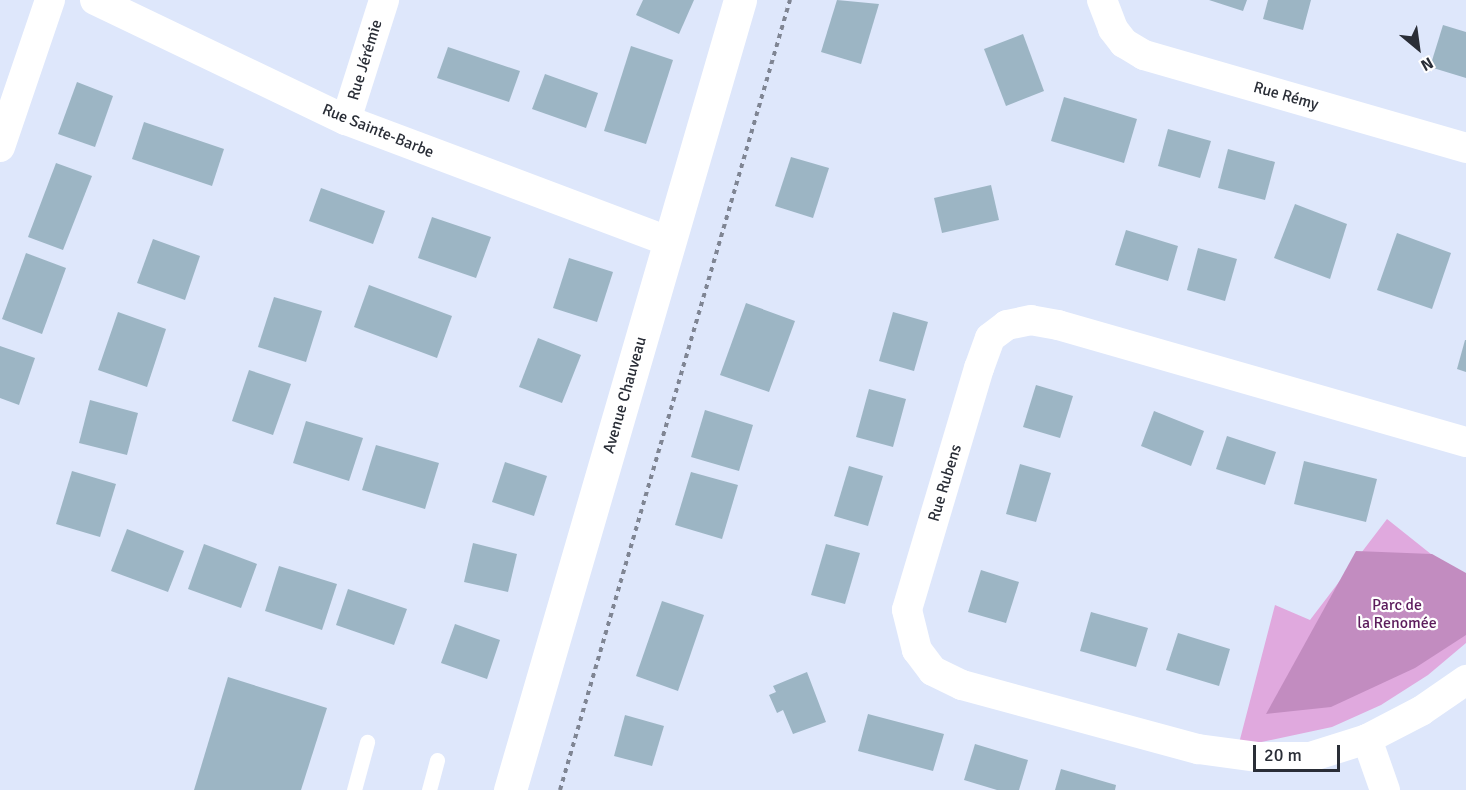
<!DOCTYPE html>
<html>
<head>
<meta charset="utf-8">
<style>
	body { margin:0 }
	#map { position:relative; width:1466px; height:790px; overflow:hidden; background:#dee7fb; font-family:Signika,sans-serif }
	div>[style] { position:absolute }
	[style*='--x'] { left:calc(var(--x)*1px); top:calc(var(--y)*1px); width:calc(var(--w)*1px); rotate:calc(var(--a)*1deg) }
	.green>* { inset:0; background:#e0a9de }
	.forest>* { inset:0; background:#c28cc0 }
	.building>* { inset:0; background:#9cb5c4 }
	.path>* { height:4px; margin-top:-2px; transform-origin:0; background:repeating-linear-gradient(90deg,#7f8593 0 4.5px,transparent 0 9px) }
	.lane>* { height:15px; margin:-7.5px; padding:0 7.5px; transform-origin:7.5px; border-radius:7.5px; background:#fff }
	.street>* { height:30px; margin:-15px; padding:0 15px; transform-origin:15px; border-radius:15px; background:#fff }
	.secondary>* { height:33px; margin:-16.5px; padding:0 16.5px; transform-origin:16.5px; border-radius:16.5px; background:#fff }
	span { translate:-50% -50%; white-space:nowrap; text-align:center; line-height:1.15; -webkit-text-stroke:4.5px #fff; paint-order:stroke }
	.street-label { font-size:16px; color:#2a2e37 }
	.park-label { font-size:16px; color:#5c1c5c }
	.north { position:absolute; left:1388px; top:18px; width:60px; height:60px; -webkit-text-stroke:4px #fff; paint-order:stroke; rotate:151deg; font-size:16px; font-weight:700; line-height:24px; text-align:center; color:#2a2e37 }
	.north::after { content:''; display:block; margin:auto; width:21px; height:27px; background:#2a2e37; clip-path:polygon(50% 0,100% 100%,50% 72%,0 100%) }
	.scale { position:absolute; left:1253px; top:745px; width:87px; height:27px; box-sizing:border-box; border:3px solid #2a2e37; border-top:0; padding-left:8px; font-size:18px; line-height:21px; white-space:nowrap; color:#2a2e37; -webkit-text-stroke:4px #fff; paint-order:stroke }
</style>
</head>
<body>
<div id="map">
	<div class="green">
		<div style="clip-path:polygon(1387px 519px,1466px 582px,1466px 643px,1428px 675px,1381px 705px,1332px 727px,1238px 747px,1275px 605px,1310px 620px)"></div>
	</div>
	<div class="forest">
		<div style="clip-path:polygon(1356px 551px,1432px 554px,1466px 573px,1466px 635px,1415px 668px,1331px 707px,1266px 714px)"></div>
	</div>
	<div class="building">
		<div style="clip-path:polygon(643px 0,694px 0,679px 34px,636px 15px)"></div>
		<div style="clip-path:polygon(837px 0,879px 4px,861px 64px,821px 52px)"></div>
		<div style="clip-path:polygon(1209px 0,1247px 0,1243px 11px)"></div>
		<div style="clip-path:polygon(1268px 0,1311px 0,1303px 30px,1263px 19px)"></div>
		<div style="clip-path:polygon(1443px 25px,1466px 32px,1466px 78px,1430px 67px)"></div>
		<div style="clip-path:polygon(1023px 34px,1044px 91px,1006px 106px,984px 49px)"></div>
		<div style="clip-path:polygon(631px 46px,673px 60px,646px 144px,604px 131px)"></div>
		<div style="clip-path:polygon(448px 47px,520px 71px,509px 102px,437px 78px)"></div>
		<div style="clip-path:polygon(545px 74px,598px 93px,586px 128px,532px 109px)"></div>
		<div style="clip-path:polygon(77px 82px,113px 96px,95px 147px,58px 134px)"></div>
		<div style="clip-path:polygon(1064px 97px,1137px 119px,1124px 163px,1051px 141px)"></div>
		<div style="clip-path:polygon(144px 122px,224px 149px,212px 186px,132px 159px)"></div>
		<div style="clip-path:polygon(1168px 129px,1211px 141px,1200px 178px,1158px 166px)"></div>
		<div style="clip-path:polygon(1228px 149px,1275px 162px,1265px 200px,1218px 188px)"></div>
		<div style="clip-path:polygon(791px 157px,829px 168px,813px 218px,775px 206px)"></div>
		<div style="clip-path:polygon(56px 163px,92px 176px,63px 250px,28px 237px)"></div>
		<div style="clip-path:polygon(991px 185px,999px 220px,942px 233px,934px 198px)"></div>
		<div style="clip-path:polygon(321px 188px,385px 211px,373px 244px,309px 221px)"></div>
		<div style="clip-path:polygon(1295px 204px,1347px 224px,1330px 279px,1274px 258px)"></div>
		<div style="clip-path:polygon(432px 217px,491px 237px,476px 278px,418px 258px)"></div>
		<div style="clip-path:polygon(1126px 230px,1178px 246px,1168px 281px,1115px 265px)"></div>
		<div style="clip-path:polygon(1397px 233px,1451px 253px,1432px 309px,1377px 290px)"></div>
		<div style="clip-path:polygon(153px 239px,200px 256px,185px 300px,137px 283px)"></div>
		<div style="clip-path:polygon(1198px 248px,1237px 259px,1225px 301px,1187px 290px)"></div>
		<div style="clip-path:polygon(26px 253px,66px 268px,42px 334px,2px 319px)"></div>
		<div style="clip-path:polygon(569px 258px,613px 272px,597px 322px,553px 308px)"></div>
		<div style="clip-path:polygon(369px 285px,452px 316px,437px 358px,354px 327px)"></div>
		<div style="clip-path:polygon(274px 297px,322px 311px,306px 362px,258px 347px)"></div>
		<div style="clip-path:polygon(746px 303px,795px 321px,769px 392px,720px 375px)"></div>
		<div style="clip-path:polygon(118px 312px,166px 329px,147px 387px,98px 370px)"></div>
		<div style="clip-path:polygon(893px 312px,928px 322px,914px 371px,879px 361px)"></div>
		<div style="clip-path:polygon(538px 338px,581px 355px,562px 403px,519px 387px)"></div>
		<div style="clip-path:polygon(1465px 340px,1466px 340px,1466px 372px,1457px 369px)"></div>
		<div style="clip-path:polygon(0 346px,35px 358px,19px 405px,0 398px)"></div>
		<div style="clip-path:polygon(249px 370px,291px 384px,273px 435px,232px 421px)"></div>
		<div style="clip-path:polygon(1036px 385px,1073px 396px,1060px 438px,1023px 427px)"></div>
		<div style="clip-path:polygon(869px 389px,906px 399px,893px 447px,856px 437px)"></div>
		<div style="clip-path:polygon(90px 400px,138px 413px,127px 455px,79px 443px)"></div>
		<div style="clip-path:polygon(705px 410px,753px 425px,739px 471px,691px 457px)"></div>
		<div style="clip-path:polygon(1154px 411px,1204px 431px,1191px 466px,1141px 446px)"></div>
		<div style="clip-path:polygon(306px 421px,363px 438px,349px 481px,293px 463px)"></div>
		<div style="clip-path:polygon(1227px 436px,1276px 452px,1265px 485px,1216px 469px)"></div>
		<div style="clip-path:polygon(376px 445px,439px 463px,425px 509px,362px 490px)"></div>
		<div style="clip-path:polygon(1304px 461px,1377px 479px,1366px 522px,1294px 504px)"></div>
		<div style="clip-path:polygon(505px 462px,547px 476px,534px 516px,492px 502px)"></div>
		<div style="clip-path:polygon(1020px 464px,1051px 473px,1036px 522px,1006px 514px)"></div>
		<div style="clip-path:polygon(849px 466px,883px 476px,868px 526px,834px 516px)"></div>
		<div style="clip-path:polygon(72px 471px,116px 484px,100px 537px,56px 524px)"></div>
		<div style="clip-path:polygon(691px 472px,738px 485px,722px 539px,675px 525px)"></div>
		<div style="clip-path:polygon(127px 529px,184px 551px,168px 592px,111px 571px)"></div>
		<div style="clip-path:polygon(473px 543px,517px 554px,508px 592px,464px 582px)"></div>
		<div style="clip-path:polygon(204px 544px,257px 564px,241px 608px,188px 589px)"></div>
		<div style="clip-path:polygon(826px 544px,860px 553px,845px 604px,811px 595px)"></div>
		<div style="clip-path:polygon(279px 566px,337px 584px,322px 630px,265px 611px)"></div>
		<div style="clip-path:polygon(981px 570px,1019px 582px,1006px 623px,968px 612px)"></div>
		<div style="clip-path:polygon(348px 589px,407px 609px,394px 645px,336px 625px)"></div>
		<div style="clip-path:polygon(662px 601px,704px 615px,678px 691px,636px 676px)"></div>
		<div style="clip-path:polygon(1091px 612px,1148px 628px,1136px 667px,1080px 651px)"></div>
		<div style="clip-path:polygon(455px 624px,500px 640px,487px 679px,441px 663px)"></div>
		<div style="clip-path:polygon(1178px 633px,1230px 649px,1219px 686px,1166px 670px)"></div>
		<div style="clip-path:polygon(807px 672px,826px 722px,793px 734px,783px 710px,777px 713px,769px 695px,776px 692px,773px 686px)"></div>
		<div style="clip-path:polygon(228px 677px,327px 708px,301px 790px,194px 790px)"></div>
		<div style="clip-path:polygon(868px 714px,944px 734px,933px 771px,858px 751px)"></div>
		<div style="clip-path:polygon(625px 715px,664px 726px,652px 766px,614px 756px)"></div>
		<div style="clip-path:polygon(975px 744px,1028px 760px,1019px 790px,997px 790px,964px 780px)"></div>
		<div style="clip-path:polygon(1061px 769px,1116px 785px,1115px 790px,1055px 790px)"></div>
	</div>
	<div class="path">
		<div style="--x:560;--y:790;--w:823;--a:-73.77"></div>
	</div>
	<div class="lane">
		<div style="--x:354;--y:790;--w:50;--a:-74.8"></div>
		<div style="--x:429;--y:790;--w:31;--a:-75"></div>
	</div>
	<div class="street">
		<div style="--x:95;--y:0;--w:278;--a:25.6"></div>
		<div style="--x:346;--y:120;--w:346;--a:20.6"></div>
		<div style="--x:1102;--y:0;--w:31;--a:69"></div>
		<div style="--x:1113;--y:29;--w:18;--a:52"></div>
		<div style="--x:1124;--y:43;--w:23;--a:31"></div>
		<div style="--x:1144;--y:55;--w:335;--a:16.1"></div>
		<div style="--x:346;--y:120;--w:126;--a:-72.4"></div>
		<div style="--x:0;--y:147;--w:155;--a:-71.2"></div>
		<div style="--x:1466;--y:442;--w:424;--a:-164"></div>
		<div style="--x:1058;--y:325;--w:27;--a:-170"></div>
		<div style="--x:1031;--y:320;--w:25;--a:168"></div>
		<div style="--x:1007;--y:325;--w:21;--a:143"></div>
		<div style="--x:990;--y:338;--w:32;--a:110"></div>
		<div style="--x:979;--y:368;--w:252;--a:106.6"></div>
		<div style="--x:907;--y:610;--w:41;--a:76"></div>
		<div style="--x:917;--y:650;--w:26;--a:53"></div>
		<div style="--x:933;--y:671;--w:32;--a:26"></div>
		<div style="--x:962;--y:685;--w:245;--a:15.2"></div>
		<div style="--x:1198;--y:749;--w:61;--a:7.6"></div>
		<div style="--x:1258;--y:757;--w:52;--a:0"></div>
		<div style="--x:1310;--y:757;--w:60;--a:-17.5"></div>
		<div style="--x:1367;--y:739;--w:61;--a:-27.4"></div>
		<div style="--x:1421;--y:711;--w:55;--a:-34.6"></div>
		<div style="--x:1367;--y:739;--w:54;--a:70.6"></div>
	</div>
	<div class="secondary">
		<div style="--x:510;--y:790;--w:823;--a:-73.77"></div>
	</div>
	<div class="street-label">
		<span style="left:365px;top:60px;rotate:-73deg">Rue Jérémie</span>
		<span style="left:1286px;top:96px;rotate:16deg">Rue Rémy</span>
		<span style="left:378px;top:131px;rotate:22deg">Rue Sainte-Barbe</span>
		<span style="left:625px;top:395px;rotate:-74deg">Avenue Chauveau</span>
		<span style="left:945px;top:483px;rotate:-73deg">Rue Rubens</span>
	</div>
	<div class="park-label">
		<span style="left:1397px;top:614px">Parc de<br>la Renomée</span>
	</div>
	<div class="north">N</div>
	<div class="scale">20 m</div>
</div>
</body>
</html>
